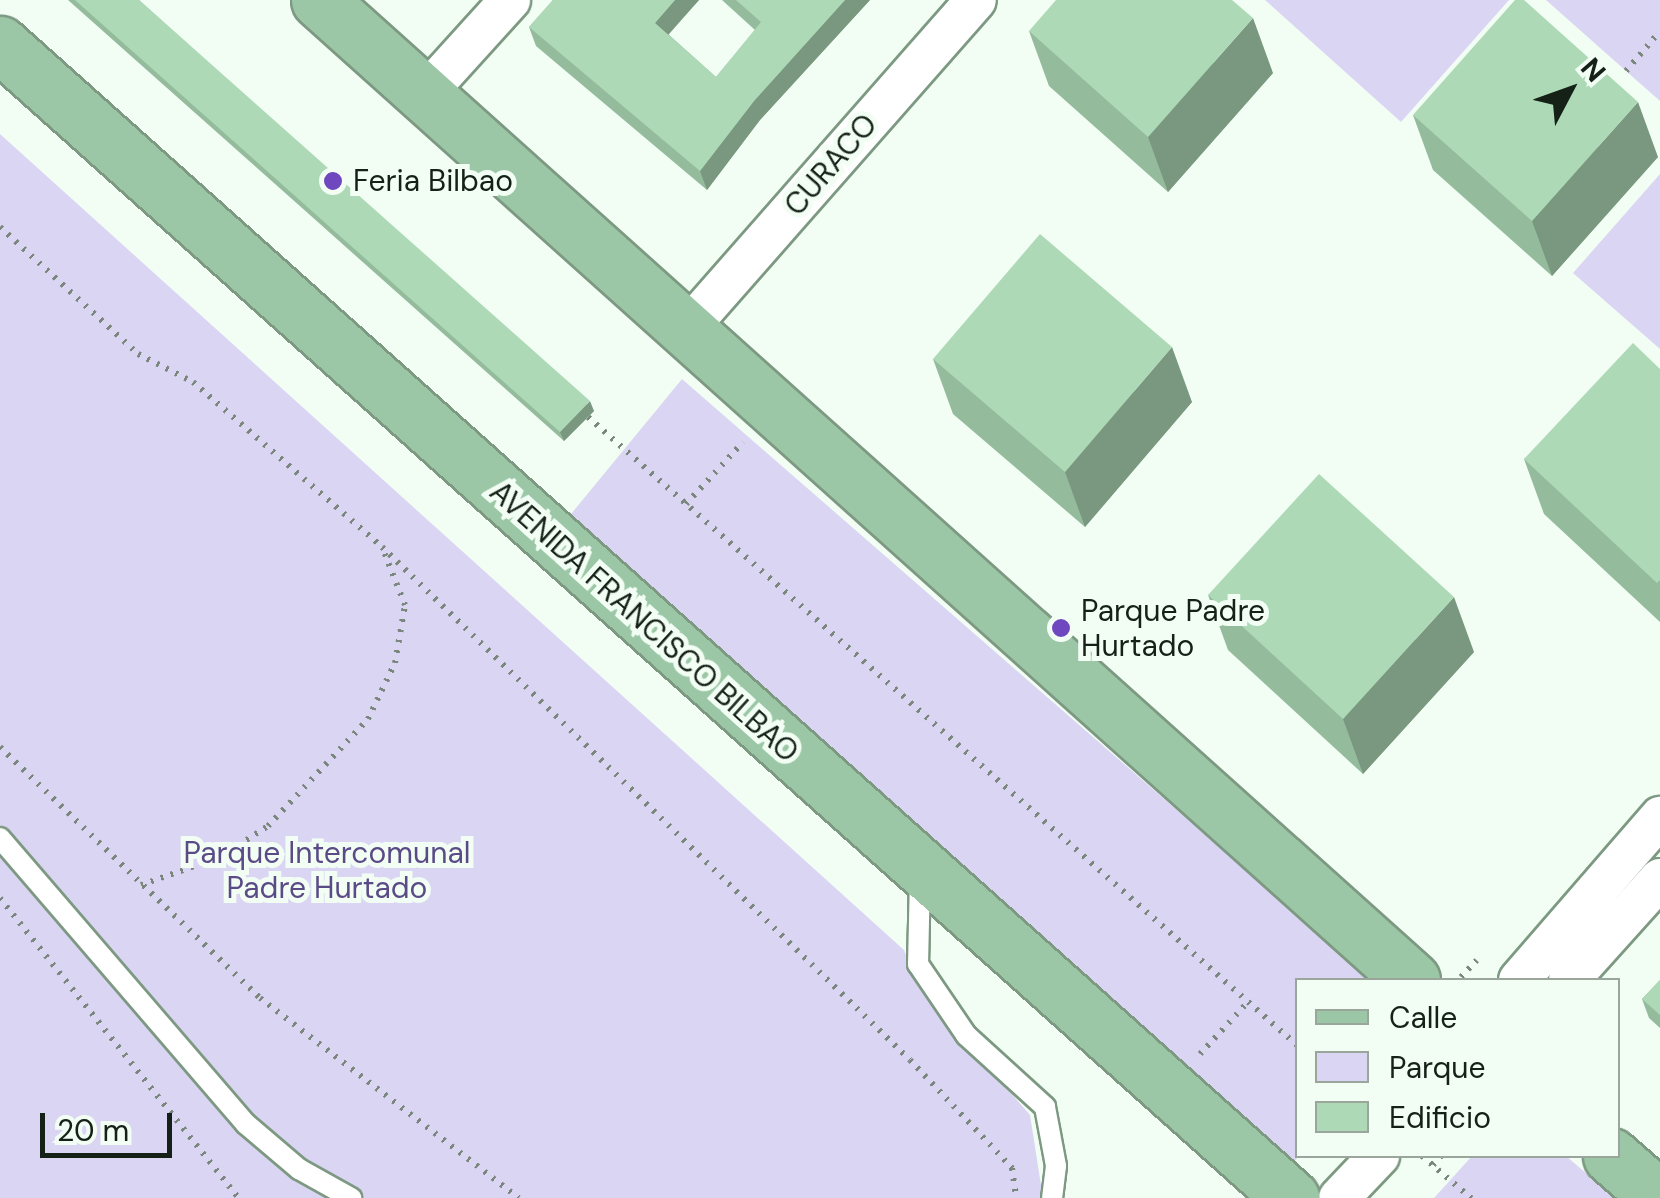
<!DOCTYPE html>
<html>
<head>
<meta charset="utf-8">
<style>
	body { margin:0 }
	#map { position:relative; width:1660px; height:1198px; overflow:hidden; background:#f2fef4; font-family:"DM Sans",sans-serif }
	div>[style] { position:absolute }
	[style*='--x'] { left:calc(var(--x)*1px); top:calc(var(--y)*1px); width:calc(var(--w)*1px); rotate:calc(var(--a)*1deg) }
	.green>* { inset:0; background:#dbd5f4 }
	.path>* { height:6px; margin-top:-3px; transform-origin:0; background:repeating-linear-gradient(90deg,#7b867d 0 2.5px,transparent 0 10.5px) }
	.roads { filter:drop-shadow(2px 0 #7d9982) drop-shadow(-2px 0 #7d9982) drop-shadow(0 2px #7d9982) drop-shadow(0 -2px #7d9982) }
	.lane>* { height:20px; margin:-10px; padding:0 10px; transform-origin:10px; border-radius:10px; background:#fff }
	.street>* { height:40px; margin:-20px; padding:0 20px; transform-origin:20px; border-radius:20px; background:#fff }
	.primary>* { height:55px; margin:-27.5px; padding:0 27.5px; transform-origin:27.5px; border-radius:27.5px; background:#9cc7a7 }
	.wall>* { inset:0; background:#95bb9d }
	.shaded-wall>* { inset:0; background:#79987f }
	.building>* { inset:0; background:#add9b6 }
	.dots>* { width:28px; height:28px; translate:-50% -50%; box-sizing:border-box; border:5px solid #f2fef4; border-radius:50% }
	span { translate:-50% -50%; white-space:nowrap; text-align:center; line-height:1.15; -webkit-text-stroke:10px #f2fef4; paint-order:stroke }
	.street-label { font-size:30px; color:#152017 }
	.poi-label { font-size:30px; color:#152017 }
	.left { translate:0 -50%; text-align:left }
	.park-label { font-size:30px; color:#5a4b87 }
	.legend { position:absolute; left:1295px; top:978px; width:325px; height:180px; box-sizing:border-box; background:#f2fef4; border:2px solid #9aa59c; margin:0; padding:12px 18px; list-style:none; font-size:30px; color:#152017 }
	.legend li { display:flex; align-items:center; gap:20px; height:50px }
	.legend b { width:50px; border:2px solid #9aa59c }
	.north { position:absolute; left:1520px; top:40px; width:100px; height:100px; -webkit-text-stroke:8px #f2fef4; paint-order:stroke; rotate:49deg; font-size:28px; font-weight:700; line-height:40px; text-align:center; color:#152017 }
	.north::after { content:''; display:block; margin:auto; width:35px; height:45px; background:#152017; clip-path:polygon(50% 0,100% 100%,50% 72%,0 100%) }
	.scale { position:absolute; left:40px; top:1113px; width:132px; height:45px; box-sizing:border-box; border:5px solid #152017; border-top:0; padding-left:12px; font-size:30px; line-height:35px; white-space:nowrap; color:#152017; -webkit-text-stroke:8px #f2fef4; paint-order:stroke }
</style>
</head>
<body>
<div id="map">
	<div class="green">
		<div style="clip-path:polygon(1265px 0,1509px 0,1401px 122px)"></div>
		<div style="clip-path:polygon(1546px 0,1660px 0,1660px 101px,1626px 71px)"></div>
		<div style="clip-path:polygon(0 134px,904px 950px,918px 986px,1030px 1115px,1043px 1198px,0 1198px)"></div>
		<div style="clip-path:polygon(1660px 174px,1660px 349px,1573px 273px)"></div>
		<div style="clip-path:polygon(682px 379px,1372px 980px,1298px 980px,1299px 1156px,1293px 1163px,571px 514px)"></div>
		<div style="clip-path:polygon(1472px 1156px,1566px 1156px,1615px 1198px,1434px 1198px)"></div>
	</div>
	<div class="path">
		<div style="--x:1626;--y:71;--w:52;--a:-49.6"></div>
		<div style="--x:0;--y:227;--w:188;--a:42.6"></div>
		<div style="--x:138;--y:354;--w:62;--a:27"></div>
		<div style="--x:193;--y:382;--w:251;--a:41.1"></div>
		<div style="--x:382;--y:547;--w:736;--a:44.17"></div>
		<div style="--x:910;--y:1060;--w:149;--a:46.6"></div>
		<div style="--x:1012;--y:1168;--w:30;--a:82"></div>
		<div style="--x:588;--y:417;--w:949;--a:41.54"></div>
		<div style="--x:686;--y:504;--w:84;--a:-47.4"></div>
		<div style="--x:0;--y:747;--w:361;--a:44"></div>
		<div style="--x:260;--y:998;--w:327;--a:37.7"></div>
		<div style="--x:141;--y:885;--w:84;--a:-19.5"></div>
		<div style="--x:220;--y:857;--w:57;--a:-32.9"></div>
		<div style="--x:268;--y:826;--w:146;--a:-46.9"></div>
		<div style="--x:368;--y:719;--w:62;--a:-64.3"></div>
		<div style="--x:395;--y:663;--w:59;--a:-80.2"></div>
		<div style="--x:405;--y:605;--w:57;--a:-111.6"></div>
		<div style="--x:0;--y:898;--w:384;--a:51.5"></div>
		<div style="--x:1461;--y:977;--w:23;--a:-47"></div>
		<div style="--x:1200;--y:1054;--w:71;--a:-47.3"></div>
		<div style="--x:1422;--y:1156;--w:65;--a:40.6"></div>
		<div style="--x:1433;--y:1165;--w:12;--a:-48"></div>
	</div>
	<div class="roads">
		<div class="lane">
			<div style="--x:0;--y:838;--w:377;--a:49.3"></div>
			<div style="--x:246;--y:1124;--w:70;--a:40.3"></div>
			<div style="--x:299;--y:1169;--w:60;--a:29.1"></div>
			<div style="--x:920;--y:877;--w:87;--a:91.3"></div>
			<div style="--x:918;--y:964;--w:86;--a:55.9"></div>
			<div style="--x:966;--y:1035;--w:107;--a:42.3"></div>
			<div style="--x:1045;--y:1107;--w:60;--a:79.4"></div>
			<div style="--x:1056;--y:1166;--w:32;--a:97"></div>
		</div>
		<div class="street">
			<div style="--x:424;--y:95;--w:128;--a:-47.8"></div>
			<div style="--x:686;--y:330;--w:439;--a:-48.7"></div>
			<div style="--x:1519;--y:980;--w:216;--a:-49.1"></div>
			<div style="--x:1569;--y:980;--w:136;--a:-48"></div>
			<div style="--x:1339;--y:1198;--w:58;--a:-46.4"></div>
		</div>
		<div class="primary">
			<div style="--x:319;--y:0;--w:1468;--a:41.88"></div>
			<div style="--x:0;--y:44;--w:1732;--a:41.79"></div>
			<div style="--x:1611;--y:1156;--w:64;--a:41.2"></div>
		</div>
	</div>
	<div class="wall">
		<div style="clip-path:polygon(68px 0,139px 0,594px 411px,564px 441px)"></div>
		<div style="clip-path:polygon(553px 0,699px 0,668px 34px,716px 77px,755px 30px,722px 0,870px 0,760px 120px,707px 190px,536px 46px,529px 27px)"></div>
		<div style="clip-path:polygon(1029px 31px,1273px 73px,1168px 192px,1049px 86px)"></div>
		<div style="clip-path:polygon(1413px 115px,1658px 157px,1552px 276px,1433px 170px)"></div>
		<div style="clip-path:polygon(933px 359px,1192px 402px,1085px 527px,953px 414px)"></div>
		<div style="clip-path:polygon(1660px 369px,1660px 622px,1544px 514px,1524px 459px)"></div>
		<div style="clip-path:polygon(1208px 595px,1474px 652px,1363px 774px,1228px 650px)"></div>
		<div style="clip-path:polygon(1660px 980px,1660px 1028px,1649px 1018px,1642px 999px)"></div>
	</div>
	<div class="shaded-wall">
		<div style="clip-path:polygon(675px 0,699px 0,662px 42px,655px 23px)"></div>
		<div style="clip-path:polygon(845px 0,870px 0,760px 120px,707px 190px,700px 171px,754px 101px)"></div>
		<div style="clip-path:polygon(1253px 18px,1273px 73px,1168px 192px,1148px 137px)"></div>
		<div style="clip-path:polygon(1638px 102px,1658px 157px,1552px 276px,1532px 221px)"></div>
		<div style="clip-path:polygon(1172px 347px,1192px 402px,1085px 527px,1065px 472px)"></div>
		<div style="clip-path:polygon(590px 401px,594px 411px,564px 441px,560px 432px)"></div>
		<div style="clip-path:polygon(1454px 597px,1474px 652px,1363px 774px,1343px 719px)"></div>
	</div>
	<div class="building">
		<div style="clip-path:polygon(75px 0,139px 0,590px 401px,560px 432px)"></div>
		<div style="clip-path:polygon(553px 0,675px 0,655px 23px,716px 77px,761px 22px,736px 0,845px 0,754px 101px,700px 171px,529px 27px)"></div>
		<div style="clip-path:polygon(1056px 0,1232px 0,1253px 18px,1148px 137px,1029px 31px)"></div>
		<div style="clip-path:polygon(1515px 0,1524px 0,1638px 102px,1532px 221px,1413px 115px)"></div>
		<div style="clip-path:polygon(1040px 234px,1172px 347px,1065px 472px,933px 359px)"></div>
		<div style="clip-path:polygon(1633px 343px,1660px 369px,1660px 580px,1657px 583px,1524px 459px)"></div>
		<div style="clip-path:polygon(1319px 474px,1454px 597px,1343px 719px,1208px 595px)"></div>
		<div style="clip-path:polygon(1660px 980px,1660px 1015px,1642px 999px)"></div>
	</div>
	<div class="dots">
		<div style="left:333px;top:181px;background:#6f48c0"></div>
		<div style="left:1061px;top:628px;background:#6f48c0"></div>
	</div>
	<div class="street-label">
		<span style="left:831px;top:165px;rotate:-49deg">CURACO</span>
		<span style="left:644px;top:622px;rotate:42deg">AVENIDA FRANCISCO BILBAO</span>
	</div>
	<div class="poi-label">
		<span class="left" style="left:353px;top:181px">Feria Bilbao</span>
		<span class="left" style="left:1081px;top:628px">Parque Padre<br>Hurtado</span>
	</div>
	<div class="park-label">
		<span style="left:327px;top:870px">Parque Intercomunal<br>Padre Hurtado</span>
	</div>
	<ul class="legend">
	<li><b style="height:12px;background:#9cc7a7"></b>Calle</li>
	<li><b style="height:28px;background:#dbd5f4"></b>Parque</li>
	<li><b style="height:28px;background:#add9b6"></b>Edificio</li>
	</ul>
	<div class="north">N</div>
	<div class="scale">20 m</div>
</div>
</body>
</html>
